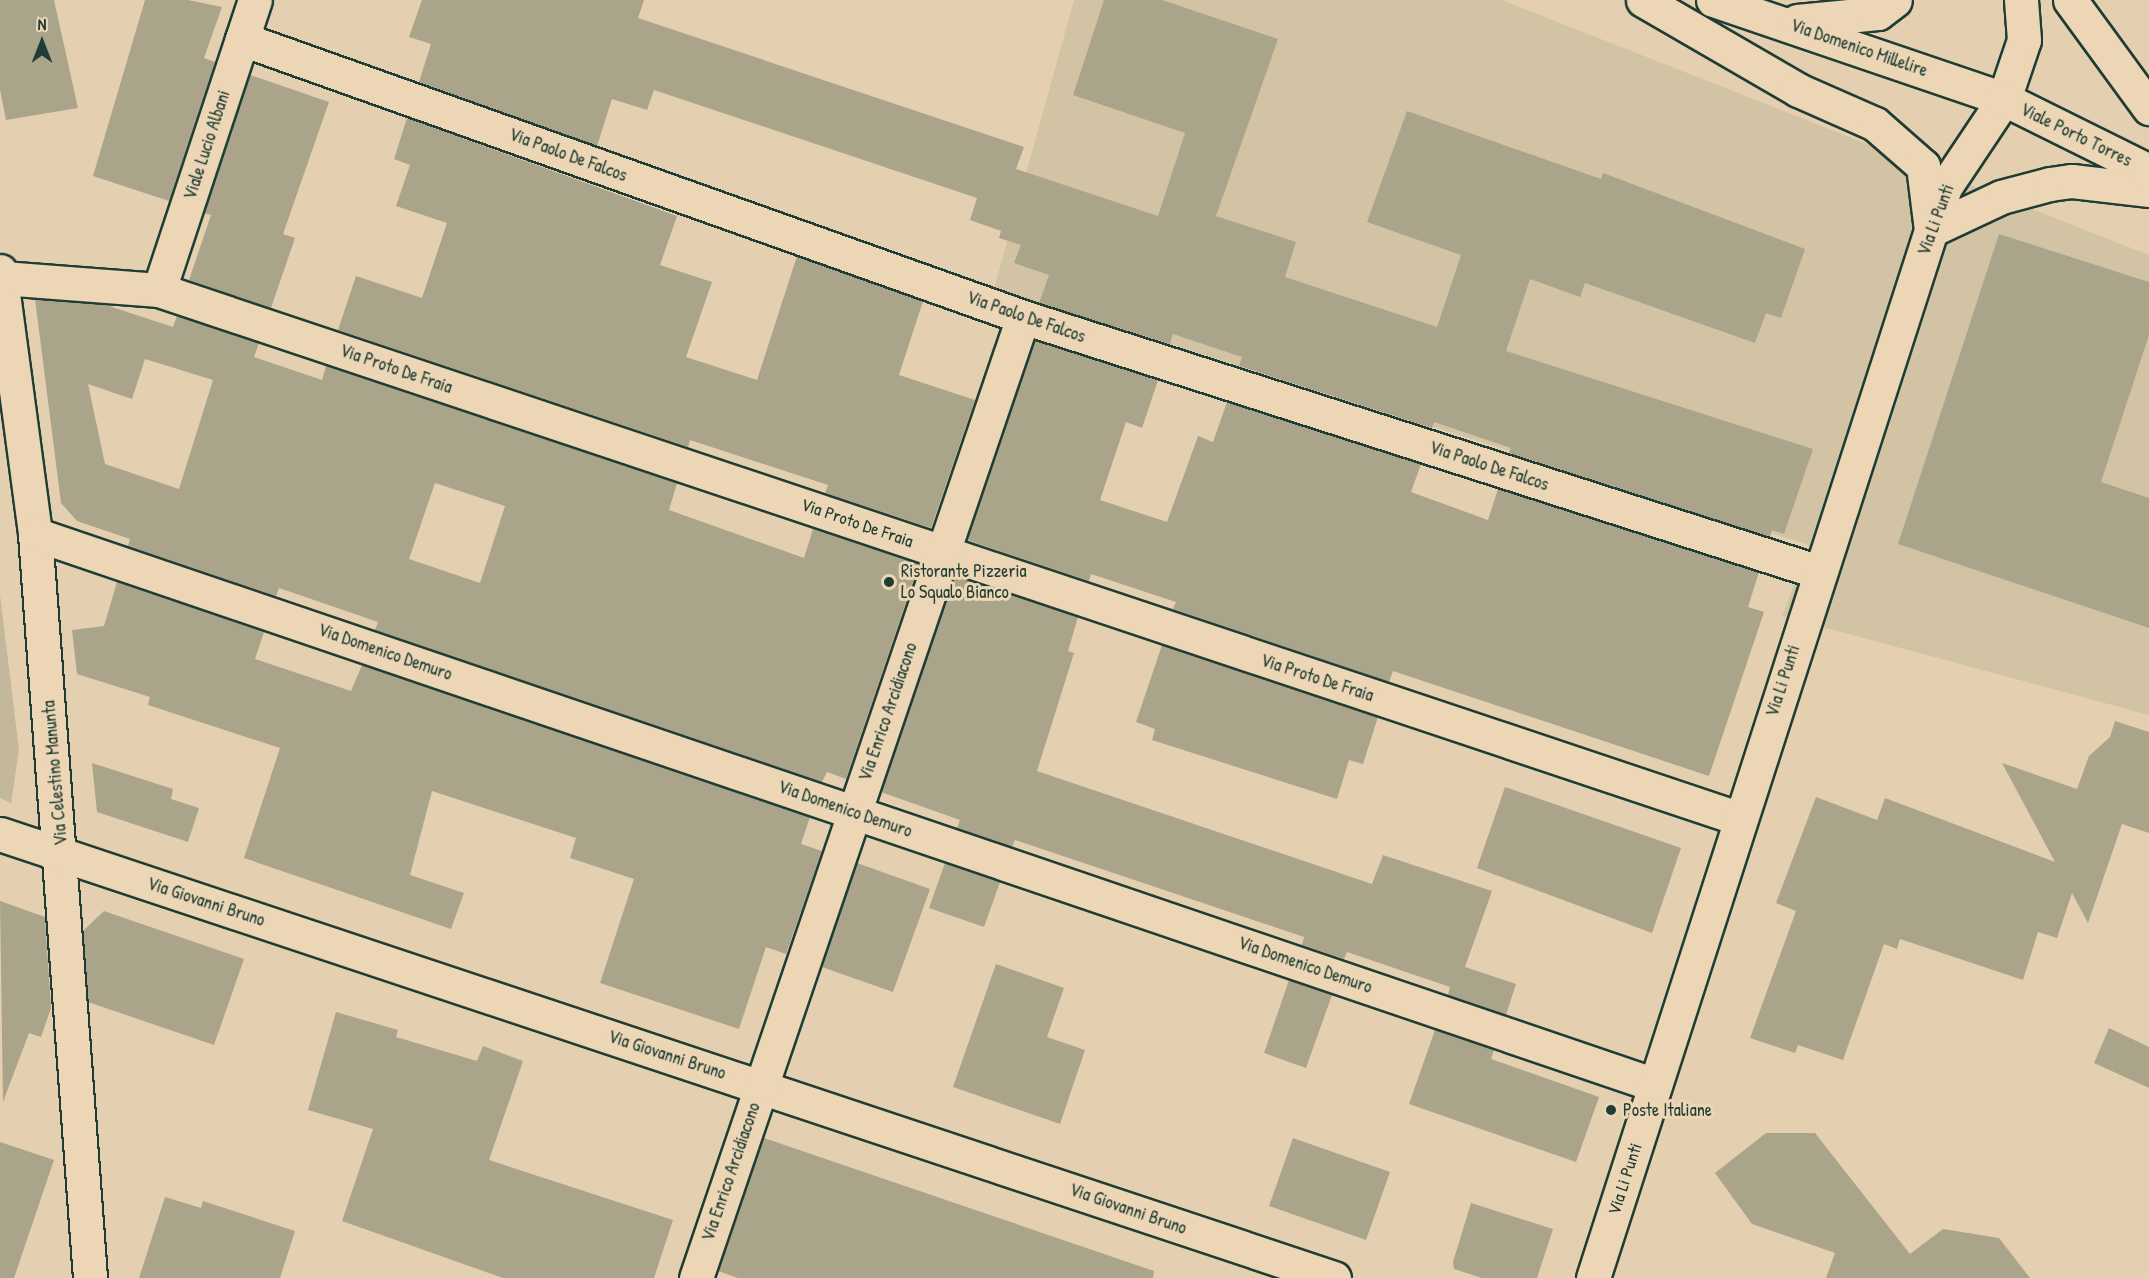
<!DOCTYPE html>
<html>
<head>
<meta charset="utf-8">
<style>
	body { margin:0 }
	#map { position:relative; width:2149px; height:1278px; overflow:hidden; background:#e4d0b0; font-family:"Patrick Hand",sans-serif }
	div>[style] { position:absolute }
	[style*='--x'] { left:calc(var(--x)*1px); top:calc(var(--y)*1px); width:calc(var(--w)*1px); rotate:calc(var(--a)*1deg) }
	.built>* { inset:0; background:#d3c3a5 }
	.green>* { inset:0; background:#c3b79c }
	.building>* { inset:0; background:#aaa48b }
	.roads { filter:drop-shadow(2px 0 #1f3d34) drop-shadow(-2px 0 #1f3d34) drop-shadow(0 2px #1f3d34) drop-shadow(0 -2px #1f3d34) }
	.minor>* { height:33px; margin:-16.5px; padding:0 16.5px; transform-origin:16.5px; border-radius:16.5px; background:#ecd6b5 }
	.major>* { height:33px; margin:-16.5px; padding:0 16.5px; transform-origin:16.5px; border-radius:16.5px; background:#ecd6b5 }
	.dots>* { width:16px; height:16px; translate:-50% -50%; box-sizing:border-box; border:3px solid #ecd6b5; border-radius:50% }
	span { translate:-50% -50%; white-space:nowrap; text-align:center; line-height:1.15; -webkit-text-stroke:6px #ecd6b5; paint-order:stroke }
	.street-label { font-size:18px; color:#1f3d34 }
	.poi-label { font-size:18px; color:#1f3d34 }
	.left { translate:0 -50%; text-align:left }
	.north { position:absolute; left:12px; top:12px; width:60px; height:60px; -webkit-text-stroke:4px #ecd6b5; paint-order:stroke; rotate:0deg; font-size:16px; font-weight:700; line-height:24px; text-align:center; color:#1f3d34 }
	.north::after { content:''; display:block; margin:auto; width:21px; height:27px; background:#1f3d34; clip-path:polygon(50% 0,100% 100%,50% 72%,0 100%) }
</style>
</head>
<body>
<div id="map">
	<div class="built">
		<div style="clip-path:polygon(1074px 0,1502px 0,2149px 255px,2149px 715px,1782px 616px,1809px 545px,994px 289px)"></div>
	</div>
	<div class="green">
		<div style="clip-path:polygon(0 595px,19px 750px,11px 803px,0 798px)"></div>
	</div>
	<div class="building">
		<div style="clip-path:polygon(0 0,54px 0,78px 108px,6px 120px,0 90px)"></div>
		<div style="clip-path:polygon(145px 0,188px 0,222px 7px,204px 58px,215px 62px,169px 201px,93px 176px)"></div>
		<div style="clip-path:polygon(422px 0,644px 0,638px 18px,1024px 147px,1016px 169px,1158px 216px,1185px 133px,1073px 95px,1104px 0,1162px 0,1278px 39px,1216px 216px,1296px 242px,1285px 277px,1437px 327px,1461px 255px,1367px 222px,1407px 111px,1601px 179px,1603px 173px,1805px 249px,1781px 318px,1766px 313px,1755px 343px,1585px 283px,1580px 297px,1530px 279px,1506px 351px,1813px 449px,1784px 534px,1772px 530px,1770px 537px,1509px 453px,1511px 448px,1434px 422px,1432px 428px,1239px 366px,1242px 357px,1173px 334px,1170px 344px,1039px 303px,1049px 275px,1014px 263px,1021px 245px,999px 238px,1001px 231px,970px 220px,977px 198px,654px 90px,647px 110px,612px 99px,597px 146px,419px 82px,431px 44px,409px 37px)"></div>
		<div style="clip-path:polygon(250px 75px,329px 102px,283px 234px,295px 238px,271px 308px,189px 280px,211px 215px,204px 213px)"></div>
		<div style="clip-path:polygon(407px 118px,677px 216px,660px 265px,712px 282px,686px 357px,757px 380px,797px 256px,923px 301px,899px 375px,975px 400px,931px 528px,825px 493px,828px 485px,690px 440px,688px 447px,338px 330px,356px 276px,422px 298px,447px 223px,396px 206px,410px 165px,394px 159px)"></div>
		<div style="clip-path:polygon(1999px 234px,2149px 282px,2149px 335px,2101px 482px,2149px 498px,2149px 628px,1898px 544px)"></div>
		<div style="clip-path:polygon(evenodd,35px 299px,106px 305px,173px 327px,177px 316px,259px 343px,254px 357px,322px 380px,326px 366px,677px 483px,669px 510px,804px 558px,813px 529px,919px 564px,846px 779px,827px 772px,822px 782px,375px 630px,378px 622px,279px 588px,276px 596px,128px 546px,130px 539px,77px 521px,61px 503px,35px 299px,145px 359px,213px 380px,179px 489px,105px 464px,88px 384px,132px 399px,145px 359px,35px 299px,435px 483px,505px 506px,480px 583px,409px 559px,435px 483px)"></div>
		<div style="clip-path:polygon(1035px 340px,1158px 380px,1142px 428px,1126px 422px,1100px 500px,1167px 522px,1198px 436px,1213px 442px,1227px 402px,1421px 464px,1411px 492px,1488px 520px,1498px 489px,1759px 572px,1748px 607px,1764px 612px,1709px 776px,1393px 671px,1389px 682px,1173px 609px,1176px 602px,1091px 574px,1089px 581px,967px 540px)"></div>
		<div style="clip-path:polygon(955px 576px,1078px 617px,1068px 651px,1074px 653px,1037px 771px,1372px 884px,1383px 855px,1492px 891px,1465px 967px,1516px 984px,1506px 1015px,1448px 995px,1450px 987px,1347px 952px,1344px 959px,1302px 945px,1304px 937px,1015px 840px,1012px 847px,957px 828px,960px 820px,881px 792px)"></div>
		<div style="clip-path:polygon(117px 582px,264px 632px,255px 659px,351px 691px,362px 665px,810px 817px,801px 844px,822px 851px,786px 954px,766px 947px,739px 1029px,600px 983px,634px 879px,570px 858px,576px 838px,432px 791px,410px 875px,464px 893px,451px 929px,244px 858px,280px 748px,148px 705px,150px 697px,77px 674px,72px 630px,104px 626px)"></div>
		<div style="clip-path:polygon(1162px 645px,1378px 717px,1363px 764px,1349px 760px,1337px 799px,1152px 740px,1155px 729px,1136px 722px)"></div>
		<div style="clip-path:polygon(2115px 721px,2149px 732px,2149px 833px,2122px 824px,2088px 923px,2072px 893px,2057px 938px,2038px 932px,2023px 980px,1900px 939px,1897px 949px,1884px 944px,1843px 1060px,1798px 1045px,1795px 1053px,1750px 1038px,1796px 911px,1776px 903px,1816px 797px,1877px 820px,1885px 798px,2055px 862px,2002px 763px,2077px 789px,2089px 756px,2110px 737px)"></div>
		<div style="clip-path:polygon(92px 763px,173px 789px,171px 799px,199px 808px,188px 842px,97px 812px)"></div>
		<div style="clip-path:polygon(1505px 787px,1681px 848px,1652px 933px,1477px 868px)"></div>
		<div style="clip-path:polygon(857px 863px,930px 889px,893px 992px,822px 967px)"></div>
		<div style="clip-path:polygon(945px 863px,1000px 882px,984px 927px,929px 908px)"></div>
		<div style="clip-path:polygon(0 901px,45px 917px,51px 1008px,41px 1037px,29px 1033px,3px 1102px)"></div>
		<div style="clip-path:polygon(104px 911px,244px 959px,214px 1045px,88px 1002px,83px 931px)"></div>
		<div style="clip-path:polygon(996px 964px,1064px 988px,1047px 1037px,1085px 1050px,1060px 1124px,953px 1087px)"></div>
		<div style="clip-path:polygon(1289px 980px,1332px 995px,1306px 1068px,1264px 1053px)"></div>
		<div style="clip-path:polygon(336px 1012px,398px 1030px,396px 1037px,477px 1061px,483px 1046px,523px 1061px,489px 1160px,673px 1220px,654px 1278px,503px 1278px,342px 1221px,373px 1129px,308px 1110px)"></div>
		<div style="clip-path:polygon(2109px 1028px,2149px 1047px,2149px 1088px,2094px 1063px)"></div>
		<div style="clip-path:polygon(1435px 1030px,1494px 1050px,1491px 1059px,1599px 1097px,1576px 1162px,1409px 1104px)"></div>
		<div style="clip-path:polygon(1766px 1133px,1815px 1133px,1910px 1254px,1943px 1229px,1999px 1238px,2030px 1278px,1826px 1278px,1835px 1253px,1752px 1224px,1715px 1173px)"></div>
		<div style="clip-path:polygon(764px 1138px,1154px 1271px,1153px 1278px,738px 1278px,718px 1271px)"></div>
		<div style="clip-path:polygon(1293px 1138px,1390px 1172px,1366px 1240px,1269px 1206px)"></div>
		<div style="clip-path:polygon(0 1142px,54px 1160px,14px 1278px,0 1278px)"></div>
		<div style="clip-path:polygon(165px 1197px,201px 1208px,203px 1201px,295px 1231px,280px 1278px,139px 1278px)"></div>
		<div style="clip-path:polygon(1471px 1203px,1553px 1229px,1537px 1278px,1482px 1278px,1454px 1269px,1453px 1262px)"></div>
	</div>
	<div class="roads">
		<div class="minor">
			<div style="--x:242;--y:39;--w:829;--a:19.59"></div>
			<div style="--x:1023;--y:317;--w:836;--a:17.76"></div>
			<div style="--x:0;--y:271;--w:265;--a:82.4"></div>
			<div style="--x:35;--y:534;--w:746;--a:85.77"></div>
			<div style="--x:2;--y:278;--w:157;--a:4.4"></div>
			<div style="--x:159;--y:290;--w:1665;--a:18.49"></div>
			<div style="--x:159;--y:290;--w:305;--a:-71.7"></div>
			<div style="--x:35;--y:534;--w:1711;--a:18.78"></div>
			<div style="--x:0;--y:834;--w:1406;--a:18.41"></div>
			<div style="--x:696;--y:1278;--w:1015;--a:-71.21"></div>
			<div style="--x:1593;--y:1278;--w:1146;--a:-72.12"></div>
			<div style="--x:1945;--y:187;--w:106;--a:-56.2"></div>
			<div style="--x:2004;--y:99;--w:62;--a:-71.3"></div>
			<div style="--x:2024;--y:40;--w:40;--a:-94.3"></div>
		</div>
		<div class="major">
			<div style="--x:1643;--y:0;--w:179;--a:30.1"></div>
			<div style="--x:1798;--y:90;--w:84;--a:23.8"></div>
			<div style="--x:1875;--y:124;--w:64;--a:41.2"></div>
			<div style="--x:1923;--y:166;--w:64;--a:82.9"></div>
			<div style="--x:1931;--y:230;--w:77;--a:-25.2"></div>
			<div style="--x:2001;--y:197;--w:51;--a:-14.9"></div>
			<div style="--x:2050;--y:184;--w:22;--a:-8"></div>
			<div style="--x:2072;--y:181;--w:78;--a:6.7"></div>
			<div style="--x:1713;--y:0;--w:307;--a:18.8"></div>
			<div style="--x:2004;--y:99;--w:162;--a:26.4"></div>
			<div style="--x:2070;--y:0;--w:134;--a:53.8"></div>
			<div style="--x:1797;--y:21;--w:81;--a:-5.6"></div>
			<div style="--x:1878;--y:13;--w:21;--a:-37"></div>
		</div>
	</div>
	<div class="dots">
		<div style="left:889px;top:582px;background:#1f3d34"></div>
		<div style="left:1611px;top:1110px;background:#1f3d34"></div>
	</div>
	<div class="street-label">
		<span style="left:1859px;top:48px;rotate:19deg">Via Domenico Millelire</span>
		<span style="left:2076px;top:135px;rotate:26deg">Viale Porto Torres</span>
		<span style="left:207px;top:145px;rotate:-72deg">Viale Lucio Albani</span>
		<span style="left:568px;top:155px;rotate:20deg">Via Paolo De Falcos</span>
		<span style="left:1936px;top:220px;rotate:-70deg">Via Li Punti</span>
		<span style="left:1026px;top:317px;rotate:19deg">Via Paolo De Falcos</span>
		<span style="left:396px;top:369px;rotate:19deg">Via Proto De Fraia</span>
		<span style="left:1489px;top:466px;rotate:18deg">Via Paolo De Falcos</span>
		<span style="left:857px;top:523px;rotate:19deg">Via Proto De Fraia</span>
		<span style="left:385px;top:652px;rotate:19deg">Via Domenico Demuro</span>
		<span style="left:1317px;top:678px;rotate:18deg">Via Proto De Fraia</span>
		<span style="left:1783px;top:681px;rotate:-72deg">Via Li Punti</span>
		<span style="left:888px;top:712px;rotate:-71deg">Via Enrico Arcidiacono</span>
		<span style="left:55px;top:773px;rotate:-95deg">Via Celestino Manunta</span>
		<span style="left:845px;top:809px;rotate:19deg">Via Domenico Demuro</span>
		<span style="left:206px;top:902px;rotate:18deg">Via Giovanni Bruno</span>
		<span style="left:1305px;top:965px;rotate:19deg">Via Domenico Demuro</span>
		<span style="left:667px;top:1055px;rotate:18deg">Via Giovanni Bruno</span>
		<span style="left:731px;top:1172px;rotate:-71deg">Via Enrico Arcidiacono</span>
		<span style="left:1625px;top:1179px;rotate:-72deg">Via Li Punti</span>
		<span style="left:1128px;top:1209px;rotate:19deg">Via Giovanni Bruno</span>
	</div>
	<div class="poi-label">
		<span class="left" style="left:901px;top:582px">Ristorante Pizzeria<br>Lo Squalo Bianco</span>
		<span class="left" style="left:1623px;top:1110px">Poste Italiane</span>
	</div>
	<div class="north">N</div>
</div>
</body>
</html>
